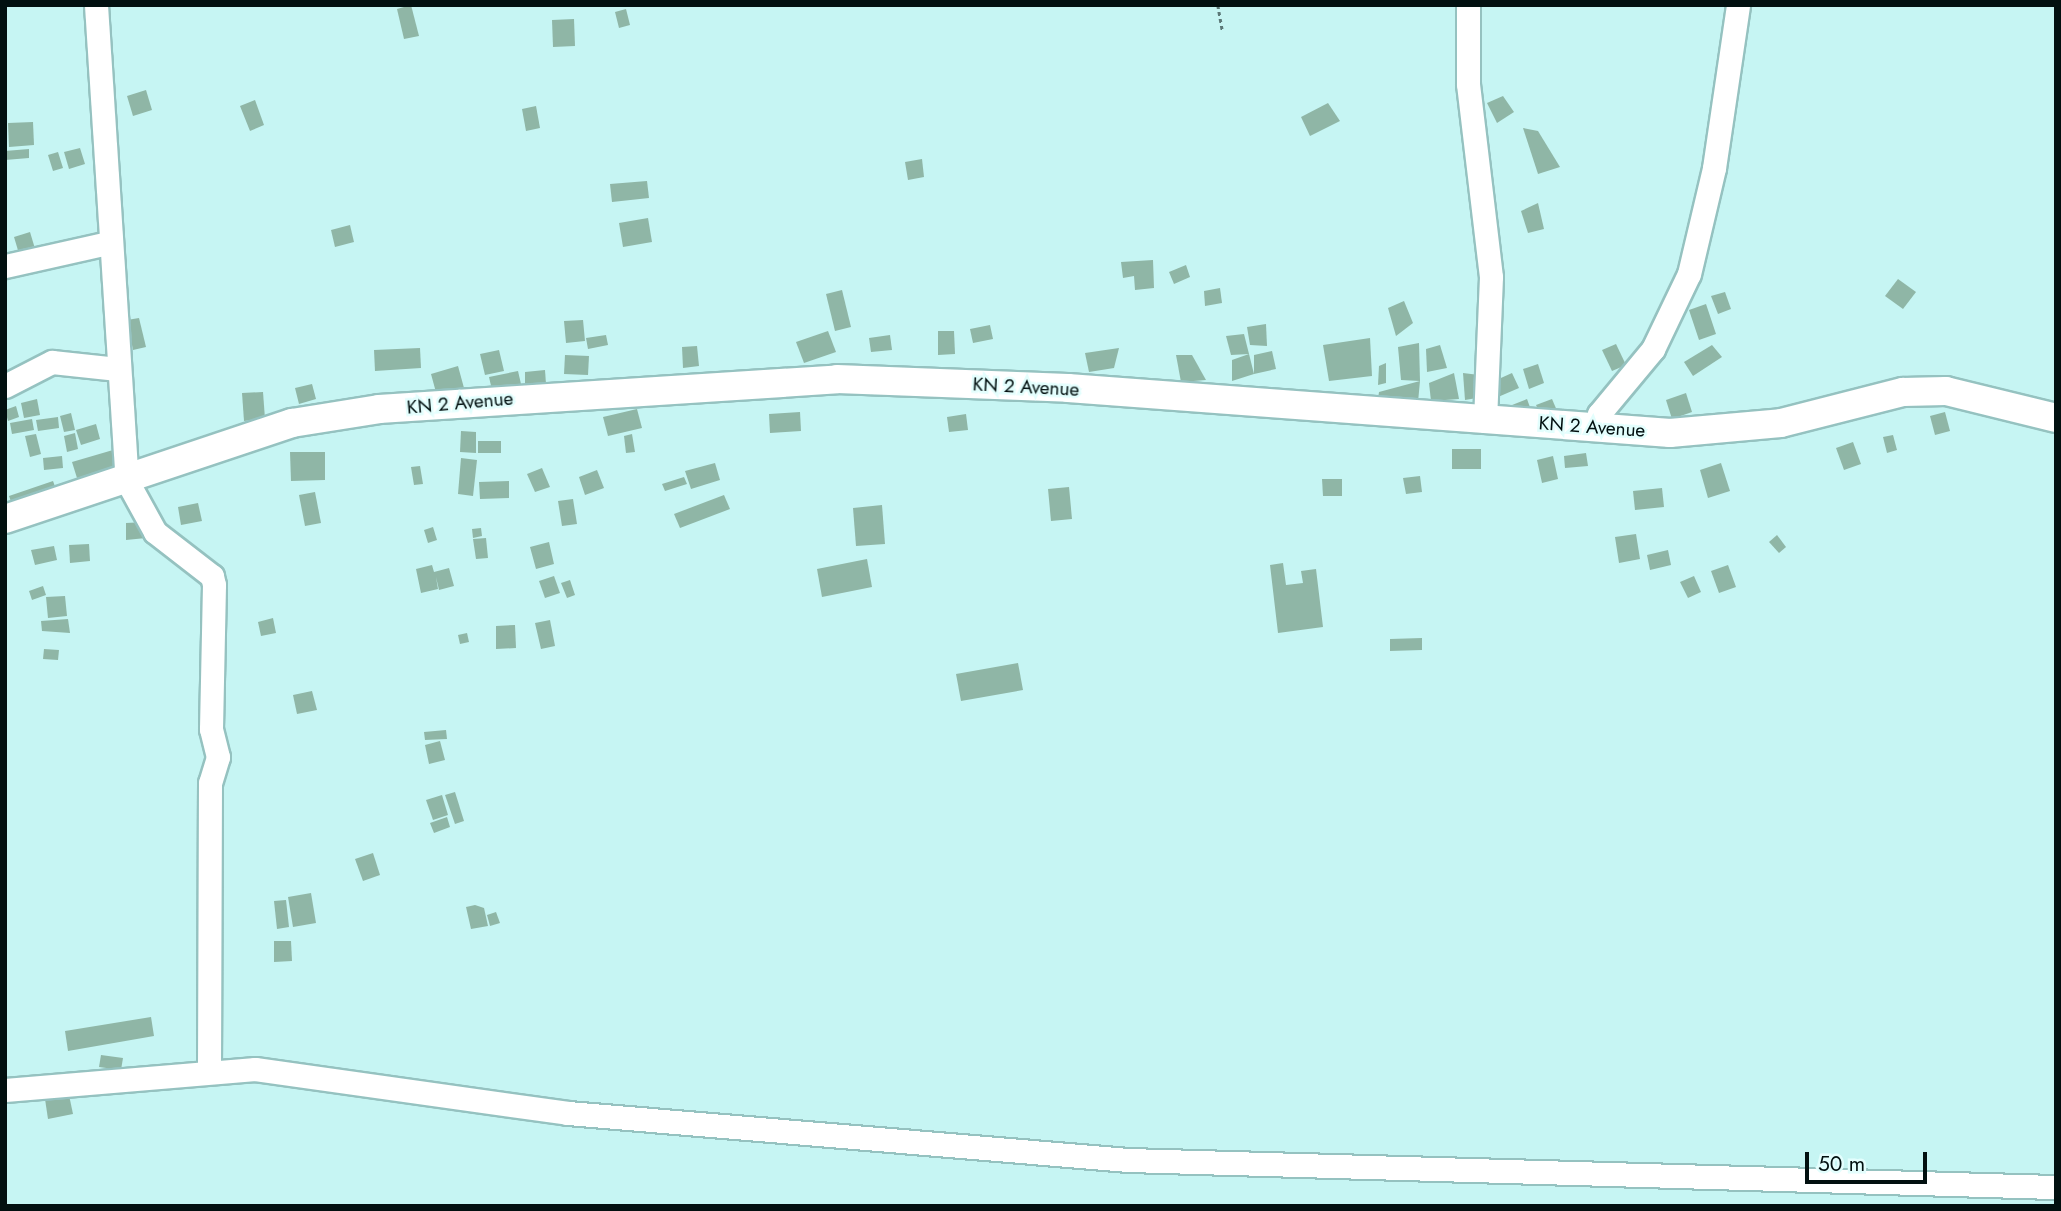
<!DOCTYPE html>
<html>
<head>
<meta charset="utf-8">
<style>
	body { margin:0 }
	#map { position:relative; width:2061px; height:1211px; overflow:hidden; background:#c6f5f3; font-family:Jost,sans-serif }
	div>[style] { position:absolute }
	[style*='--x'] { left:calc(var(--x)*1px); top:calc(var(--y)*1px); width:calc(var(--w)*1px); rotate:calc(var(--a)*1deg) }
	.building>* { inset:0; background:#8fb6a6 }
	.path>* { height:2.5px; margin-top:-1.25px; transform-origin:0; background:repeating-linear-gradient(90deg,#5b7877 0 3.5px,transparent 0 7px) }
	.roads { filter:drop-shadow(2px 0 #95c2c0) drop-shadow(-2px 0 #95c2c0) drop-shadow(0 2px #95c2c0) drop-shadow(0 -2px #95c2c0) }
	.minor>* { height:23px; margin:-11.5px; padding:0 11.5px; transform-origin:11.5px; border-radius:11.5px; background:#fff }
	.major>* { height:28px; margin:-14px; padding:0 14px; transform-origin:14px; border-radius:14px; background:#fff }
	span { translate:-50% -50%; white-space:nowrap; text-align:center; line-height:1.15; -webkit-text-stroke:5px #e3fefd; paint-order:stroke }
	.street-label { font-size:19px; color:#021010 }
	.frame { position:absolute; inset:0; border:7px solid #021010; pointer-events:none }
	.scale { position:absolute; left:1805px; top:1152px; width:122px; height:32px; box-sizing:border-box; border:4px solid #021010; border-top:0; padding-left:9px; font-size:21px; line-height:24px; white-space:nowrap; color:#021010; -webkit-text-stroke:5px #e3fefd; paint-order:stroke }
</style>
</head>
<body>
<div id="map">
	<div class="building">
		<div style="clip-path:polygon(411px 5px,419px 36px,404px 39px,397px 9px)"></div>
		<div style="clip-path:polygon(626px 9px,630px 25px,619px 28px,615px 12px)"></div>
		<div style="clip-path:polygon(574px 19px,575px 46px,553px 47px,552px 20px)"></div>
		<div style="clip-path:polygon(146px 90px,152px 110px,133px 116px,127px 96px)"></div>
		<div style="clip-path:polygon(1503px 96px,1514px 112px,1497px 123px,1487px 103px)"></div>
		<div style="clip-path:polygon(255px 100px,264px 125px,250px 131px,240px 106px)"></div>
		<div style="clip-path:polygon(1328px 103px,1340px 121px,1310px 136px,1301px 117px)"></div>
		<div style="clip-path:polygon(536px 106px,540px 128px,526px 131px,522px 109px)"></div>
		<div style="clip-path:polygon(33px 122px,34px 145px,9px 147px,8px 123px)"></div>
		<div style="clip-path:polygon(1523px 128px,1538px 131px,1560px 167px,1538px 174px)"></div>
		<div style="clip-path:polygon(80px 148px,85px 164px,69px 169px,64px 152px)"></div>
		<div style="clip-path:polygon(29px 149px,29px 158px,5px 160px,5px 151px)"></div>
		<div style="clip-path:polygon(58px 152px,63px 168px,53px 171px,48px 155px)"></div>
		<div style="clip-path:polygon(922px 159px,924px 177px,908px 180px,905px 162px)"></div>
		<div style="clip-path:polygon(647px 181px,649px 198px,612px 202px,610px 184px)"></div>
		<div style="clip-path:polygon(1538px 203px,1544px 229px,1528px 233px,1521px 211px)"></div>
		<div style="clip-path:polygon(648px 218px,652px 242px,623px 247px,619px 223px)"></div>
		<div style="clip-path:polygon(350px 225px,354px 242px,335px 247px,331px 230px)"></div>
		<div style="clip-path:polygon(30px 232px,36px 252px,20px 257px,14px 237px)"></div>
		<div style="clip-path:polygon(1153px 260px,1154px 288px,1135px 290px,1134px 276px,1123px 278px,1121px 262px)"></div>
		<div style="clip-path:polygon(1186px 265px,1190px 277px,1174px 284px,1169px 272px)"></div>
		<div style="clip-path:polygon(1898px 279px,1916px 292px,1903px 309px,1885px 296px)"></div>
		<div style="clip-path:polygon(1220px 288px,1222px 303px,1205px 306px,1204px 291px)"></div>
		<div style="clip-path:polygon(842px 290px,851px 327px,835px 331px,826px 294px)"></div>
		<div style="clip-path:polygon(1725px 292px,1731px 309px,1718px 314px,1711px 296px)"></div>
		<div style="clip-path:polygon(1404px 301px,1413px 323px,1396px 336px,1388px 308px)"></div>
		<div style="clip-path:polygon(1706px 304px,1716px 334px,1699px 340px,1689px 310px)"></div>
		<div style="clip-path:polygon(139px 318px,146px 347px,133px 350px,127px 320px)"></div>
		<div style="clip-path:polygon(583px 320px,585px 341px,566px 343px,564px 321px)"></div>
		<div style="clip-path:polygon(1266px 324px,1267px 346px,1250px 345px,1247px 327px)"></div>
		<div style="clip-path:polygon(990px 325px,993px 339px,973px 343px,970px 329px)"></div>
		<div style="clip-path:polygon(828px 331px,836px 352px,804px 363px,796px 342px)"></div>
		<div style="clip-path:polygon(938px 331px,954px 331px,955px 354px,938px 355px)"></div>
		<div style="clip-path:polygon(1244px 334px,1249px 354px,1231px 355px,1226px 336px)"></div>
		<div style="clip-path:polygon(606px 335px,608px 345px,588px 349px,586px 338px)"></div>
		<div style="clip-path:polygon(890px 335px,892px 350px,871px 352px,869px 338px)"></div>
		<div style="clip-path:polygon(1370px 338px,1372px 376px,1329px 381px,1323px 345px)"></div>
		<div style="clip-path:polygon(1419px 343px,1420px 381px,1401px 380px,1398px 347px)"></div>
		<div style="clip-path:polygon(1616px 344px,1626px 365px,1612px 371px,1602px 350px)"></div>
		<div style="clip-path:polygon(1440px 345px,1447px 368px,1427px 372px,1426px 349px)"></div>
		<div style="clip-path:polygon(1712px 345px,1722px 357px,1693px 376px,1684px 362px)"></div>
		<div style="clip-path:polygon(697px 346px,699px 366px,683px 368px,682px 347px)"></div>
		<div style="clip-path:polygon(420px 348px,421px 368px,375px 371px,374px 350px)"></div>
		<div style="clip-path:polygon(1119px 348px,1114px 368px,1089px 372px,1085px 353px)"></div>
		<div style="clip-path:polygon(499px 350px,504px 371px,485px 375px,480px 354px)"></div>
		<div style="clip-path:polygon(1272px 351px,1276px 369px,1254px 374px,1254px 355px)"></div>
		<div style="clip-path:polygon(1249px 354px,1254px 374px,1232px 381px,1232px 360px)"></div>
		<div style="clip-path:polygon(565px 355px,589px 356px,588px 375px,564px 374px)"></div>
		<div style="clip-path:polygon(1176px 355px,1192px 355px,1206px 380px,1181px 382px)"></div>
		<div style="clip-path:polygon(1386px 363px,1386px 383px,1378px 385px,1379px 366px)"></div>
		<div style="clip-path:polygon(1538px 364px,1544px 383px,1529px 389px,1523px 369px)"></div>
		<div style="clip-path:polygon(458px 366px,464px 388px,437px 396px,431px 374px)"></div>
		<div style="clip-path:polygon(545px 370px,546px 384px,525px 386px,525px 372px)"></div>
		<div style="clip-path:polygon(518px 371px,521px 384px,492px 390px,489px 377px)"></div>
		<div style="clip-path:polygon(1454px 373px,1459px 399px,1431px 401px,1429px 383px)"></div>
		<div style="clip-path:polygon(1463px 373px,1479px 375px,1477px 398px,1465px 400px)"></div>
		<div style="clip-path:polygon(1512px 373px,1519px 388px,1498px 397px,1492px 382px)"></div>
		<div style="clip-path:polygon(1420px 381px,1418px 402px,1377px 405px,1379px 392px)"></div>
		<div style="clip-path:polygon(312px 384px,316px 399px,299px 404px,295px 388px)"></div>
		<div style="clip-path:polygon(263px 392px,265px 419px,244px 421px,242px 393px)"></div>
		<div style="clip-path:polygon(1686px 393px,1692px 412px,1672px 419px,1666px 400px)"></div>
		<div style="clip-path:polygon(37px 399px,40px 415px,24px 418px,21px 403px)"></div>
		<div style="clip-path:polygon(1527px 399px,1531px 410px,1507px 407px)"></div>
		<div style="clip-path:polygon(1552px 399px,1558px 413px,1542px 419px,1536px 405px)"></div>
		<div style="clip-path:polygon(16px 406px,19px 417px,8px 421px,5px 410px)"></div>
		<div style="clip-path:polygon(637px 409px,642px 428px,608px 436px,603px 417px)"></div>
		<div style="clip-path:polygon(800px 412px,801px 431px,770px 433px,769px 414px)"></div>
		<div style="clip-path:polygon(1945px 412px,1950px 431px,1935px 435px,1930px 416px)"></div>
		<div style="clip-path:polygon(71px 413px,75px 430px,64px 432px,60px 416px)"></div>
		<div style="clip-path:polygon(966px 414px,968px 430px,949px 432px,947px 417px)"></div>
		<div style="clip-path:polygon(58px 417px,59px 428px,38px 431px,36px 420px)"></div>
		<div style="clip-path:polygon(32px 419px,34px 430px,12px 434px,10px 423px)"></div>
		<div style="clip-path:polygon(96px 424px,100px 439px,81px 445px,76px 430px)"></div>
		<div style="clip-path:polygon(461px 431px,476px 432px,476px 453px,460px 452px)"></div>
		<div style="clip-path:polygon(75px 433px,78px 449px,67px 452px,64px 436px)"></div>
		<div style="clip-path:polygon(36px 434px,41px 454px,30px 457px,25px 436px)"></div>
		<div style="clip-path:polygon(632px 434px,635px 452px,626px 453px,624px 436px)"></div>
		<div style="clip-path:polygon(1893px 435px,1897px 450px,1887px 453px,1883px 437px)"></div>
		<div style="clip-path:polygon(478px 441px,501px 441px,501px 453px,478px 453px)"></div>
		<div style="clip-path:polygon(1853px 442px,1861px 464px,1844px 470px,1836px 448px)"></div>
		<div style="clip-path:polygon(1452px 449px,1481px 449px,1481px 469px,1452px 469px)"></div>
		<div style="clip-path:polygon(113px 450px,118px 466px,77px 478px,72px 462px)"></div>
		<div style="clip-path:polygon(290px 452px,325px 452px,325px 480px,291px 481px)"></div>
		<div style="clip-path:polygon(1586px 453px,1588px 466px,1565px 468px,1564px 456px)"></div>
		<div style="clip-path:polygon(62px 456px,63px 468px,44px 470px,43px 458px)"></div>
		<div style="clip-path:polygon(1553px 456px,1558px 479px,1542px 483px,1537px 460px)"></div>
		<div style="clip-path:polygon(461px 458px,477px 460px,473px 496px,458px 494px)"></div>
		<div style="clip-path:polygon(715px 463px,720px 480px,691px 489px,685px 471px)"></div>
		<div style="clip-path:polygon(1721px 463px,1730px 491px,1708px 498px,1700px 470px)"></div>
		<div style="clip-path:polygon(420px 466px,423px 484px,414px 485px,411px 467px)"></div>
		<div style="clip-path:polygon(542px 468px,550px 487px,535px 492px,527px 474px)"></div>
		<div style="clip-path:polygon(597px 470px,604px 488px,585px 495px,579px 477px)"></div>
		<div style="clip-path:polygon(1420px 476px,1422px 492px,1406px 494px,1403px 478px)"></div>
		<div style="clip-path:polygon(684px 477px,687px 484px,665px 491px,662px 484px)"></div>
		<div style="clip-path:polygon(1322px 479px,1342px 479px,1342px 496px,1323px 496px)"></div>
		<div style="clip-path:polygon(53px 481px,57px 492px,13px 507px,9px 496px)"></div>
		<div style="clip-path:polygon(509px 481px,509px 498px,480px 499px,479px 482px)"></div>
		<div style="clip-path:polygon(1069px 487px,1072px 519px,1051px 521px,1048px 489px)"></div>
		<div style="clip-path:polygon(1662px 488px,1664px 507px,1635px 510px,1633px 491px)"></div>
		<div style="clip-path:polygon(315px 492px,321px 523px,305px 526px,299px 495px)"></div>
		<div style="clip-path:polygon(724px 495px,730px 509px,680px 528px,674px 514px)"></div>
		<div style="clip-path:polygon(573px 499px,577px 524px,562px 526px,558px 501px)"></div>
		<div style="clip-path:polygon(198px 503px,202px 521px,181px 525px,178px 507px)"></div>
		<div style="clip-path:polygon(882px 505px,885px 544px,856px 546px,853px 508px)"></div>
		<div style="clip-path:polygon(145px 522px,146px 538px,126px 540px,126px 523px)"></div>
		<div style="clip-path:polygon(433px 527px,437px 540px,428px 543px,424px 530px)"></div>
		<div style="clip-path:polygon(481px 528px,482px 536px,473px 538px,472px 529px)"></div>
		<div style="clip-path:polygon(1636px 534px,1640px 559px,1619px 563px,1615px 537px)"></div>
		<div style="clip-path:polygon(1777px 535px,1786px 547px,1779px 553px,1769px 542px)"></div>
		<div style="clip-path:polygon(486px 538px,488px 558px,476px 559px,473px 539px)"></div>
		<div style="clip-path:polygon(549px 542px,554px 564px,536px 569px,530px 547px)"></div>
		<div style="clip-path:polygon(89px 544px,90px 561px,70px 563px,69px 545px)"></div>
		<div style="clip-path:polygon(54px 546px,57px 560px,35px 565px,31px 550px)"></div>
		<div style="clip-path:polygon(1668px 550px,1671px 565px,1650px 570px,1647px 555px)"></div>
		<div style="clip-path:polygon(867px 559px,872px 587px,822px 597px,817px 569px)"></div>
		<div style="clip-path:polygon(1283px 563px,1286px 585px,1303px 583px,1301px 571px,1316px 569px,1323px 627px,1278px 633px,1270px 565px)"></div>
		<div style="clip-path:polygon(432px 565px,434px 572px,449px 568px,454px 586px,439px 590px,436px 577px,438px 589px,421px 593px,416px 569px)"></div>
		<div style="clip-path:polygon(1728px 565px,1736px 587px,1719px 593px,1711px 571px)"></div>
		<div style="clip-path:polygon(554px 576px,560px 593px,545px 598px,539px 581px)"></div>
		<div style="clip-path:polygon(1694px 576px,1701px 592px,1688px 598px,1680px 582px)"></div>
		<div style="clip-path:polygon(570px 580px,575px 595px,567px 598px,561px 583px)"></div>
		<div style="clip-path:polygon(43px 586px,46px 595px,32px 600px,29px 591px)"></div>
		<div style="clip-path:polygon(65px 596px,67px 616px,48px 618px,46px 597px)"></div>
		<div style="clip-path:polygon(273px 618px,276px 633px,261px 636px,258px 622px)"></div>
		<div style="clip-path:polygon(68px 619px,70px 633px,42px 631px,41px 621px)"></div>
		<div style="clip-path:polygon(550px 620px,555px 646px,541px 649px,535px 623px)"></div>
		<div style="clip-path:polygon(515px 625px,516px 648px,496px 649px,496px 626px)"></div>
		<div style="clip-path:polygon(467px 633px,469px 642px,460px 644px,458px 635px)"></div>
		<div style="clip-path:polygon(1422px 638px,1422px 650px,1390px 651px,1390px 639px)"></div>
		<div style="clip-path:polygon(44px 649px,59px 650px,58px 660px,43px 659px)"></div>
		<div style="clip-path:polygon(1018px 663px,1023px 690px,961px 701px,956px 674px)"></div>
		<div style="clip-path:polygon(312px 691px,317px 710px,297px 714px,293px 695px)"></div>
		<div style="clip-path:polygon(446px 730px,447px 739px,425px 740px,424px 732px)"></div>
		<div style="clip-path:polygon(440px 741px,445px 760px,429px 764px,425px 745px)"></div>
		<div style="clip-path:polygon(455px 792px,464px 821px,455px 824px,445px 795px)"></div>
		<div style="clip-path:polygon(442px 795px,448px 815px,433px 820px,426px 800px)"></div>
		<div style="clip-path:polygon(447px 817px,450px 827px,434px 833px,430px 823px)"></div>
		<div style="clip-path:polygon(373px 853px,380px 875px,363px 881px,355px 859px)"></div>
		<div style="clip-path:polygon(311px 893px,316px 923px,293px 927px,288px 897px)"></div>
		<div style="clip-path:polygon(286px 900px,289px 927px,277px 929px,274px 901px)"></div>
		<div style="clip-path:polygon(475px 905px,484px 908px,488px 926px,471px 929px,466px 907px)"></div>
		<div style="clip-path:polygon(496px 912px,500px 923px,490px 926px,487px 915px)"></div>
		<div style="clip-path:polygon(274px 941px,291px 941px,292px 961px,274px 962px)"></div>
		<div style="clip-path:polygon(151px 1017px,154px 1036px,68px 1051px,65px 1031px)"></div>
		<div style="clip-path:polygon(101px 1055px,123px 1058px,121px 1070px,99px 1067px)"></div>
		<div style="clip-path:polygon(69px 1095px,73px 1114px,48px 1119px,45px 1099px)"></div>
	</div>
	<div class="path">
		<div style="--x:1218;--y:5;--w:27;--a:80"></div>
	</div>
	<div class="roads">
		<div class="minor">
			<div style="--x:96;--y:5;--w:477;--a:86.3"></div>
			<div style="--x:127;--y:481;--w:58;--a:61.2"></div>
			<div style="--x:155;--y:532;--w:72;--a:37.7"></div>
			<div style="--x:212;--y:576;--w:9;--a:77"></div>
			<div style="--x:214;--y:585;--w:144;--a:91.2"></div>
			<div style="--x:211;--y:729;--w:29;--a:76"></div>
			<div style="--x:218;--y:757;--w:27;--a:107"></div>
			<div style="--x:210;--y:783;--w:288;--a:90.2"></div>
			<div style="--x:1468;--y:5;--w:79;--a:90"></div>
			<div style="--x:1468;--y:84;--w:194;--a:83.2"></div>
			<div style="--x:1491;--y:277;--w:144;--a:92.4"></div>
			<div style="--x:5;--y:266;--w:106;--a:-12.6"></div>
			<div style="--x:5;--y:386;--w:53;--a:-27.1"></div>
			<div style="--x:52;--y:362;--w:66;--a:6.1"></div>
			<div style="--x:1598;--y:428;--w:14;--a:-86"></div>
			<div style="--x:1599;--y:414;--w:85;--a:-50.3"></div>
			<div style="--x:1653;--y:349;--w:83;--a:-64.4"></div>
			<div style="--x:1689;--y:274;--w:109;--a:-76.7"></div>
			<div style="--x:1714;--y:168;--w:165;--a:-81.6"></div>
			<div style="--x:5;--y:1090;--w:251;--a:-4.8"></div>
			<div style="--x:255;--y:1069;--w:316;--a:8"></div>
			<div style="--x:568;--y:1113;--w:562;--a:4.8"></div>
			<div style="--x:1128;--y:1160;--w:928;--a:1.67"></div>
		</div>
		<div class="major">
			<div style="--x:5;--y:519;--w:303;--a:-18.5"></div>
			<div style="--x:292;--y:423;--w:88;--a:-9.1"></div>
			<div style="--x:379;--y:409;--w:459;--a:-3.7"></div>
			<div style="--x:837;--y:379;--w:231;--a:2.2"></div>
			<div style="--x:1068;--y:388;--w:604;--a:4.27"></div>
			<div style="--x:1670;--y:433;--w:111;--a:-5.1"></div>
			<div style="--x:1781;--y:423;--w:126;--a:-14.3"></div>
			<div style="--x:1903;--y:392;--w:43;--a:-1.3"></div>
			<div style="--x:1946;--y:391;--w:113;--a:13.8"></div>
		</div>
	</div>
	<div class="street-label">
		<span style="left:1026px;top:387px;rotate:3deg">KN 2 Avenue</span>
		<span style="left:460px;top:403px;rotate:-5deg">KN 2 Avenue</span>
		<span style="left:1592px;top:427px;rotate:4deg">KN 2 Avenue</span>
	</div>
	<div class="frame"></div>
	<div class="scale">50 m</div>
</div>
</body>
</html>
